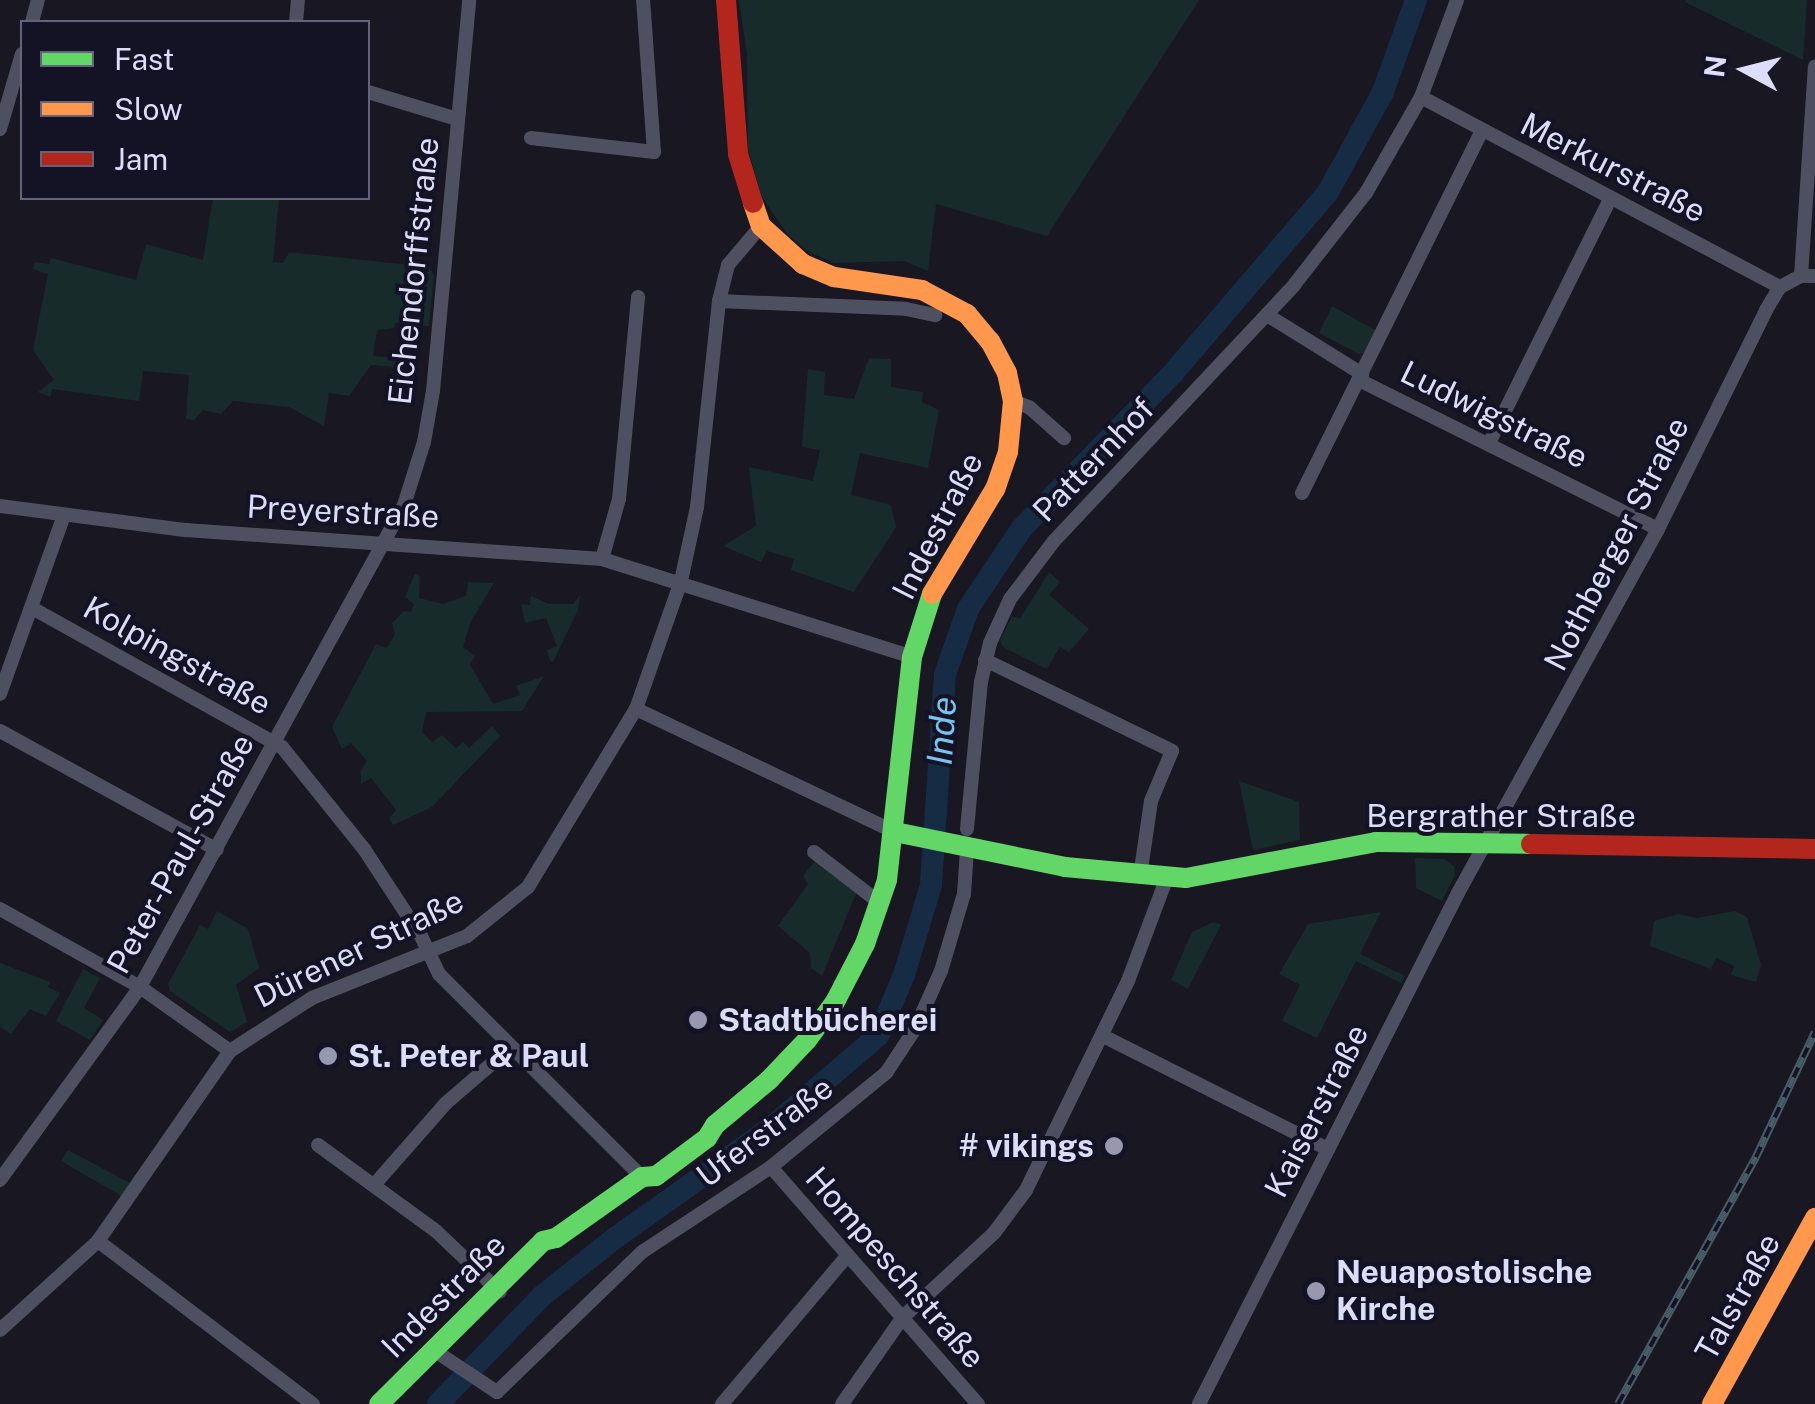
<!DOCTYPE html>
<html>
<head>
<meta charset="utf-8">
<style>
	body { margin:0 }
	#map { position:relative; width:1815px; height:1404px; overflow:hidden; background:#181722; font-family:"Public Sans",sans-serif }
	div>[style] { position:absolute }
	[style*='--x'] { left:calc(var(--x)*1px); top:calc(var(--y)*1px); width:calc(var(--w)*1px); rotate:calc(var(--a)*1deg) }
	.green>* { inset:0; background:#172c2a }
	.river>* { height:22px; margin:-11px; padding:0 11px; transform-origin:11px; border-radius:11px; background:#152c44 }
	.street>* { height:14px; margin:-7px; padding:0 7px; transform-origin:7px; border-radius:7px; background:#4e4f61 }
	.fast>* { height:20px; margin:-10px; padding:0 10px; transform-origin:10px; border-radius:10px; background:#63d668 }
	.slow>* { height:20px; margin:-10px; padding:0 10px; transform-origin:10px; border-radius:10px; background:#ff974d }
	.jam>* { height:20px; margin:-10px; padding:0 10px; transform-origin:10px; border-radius:10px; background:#b3261e }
	.rail>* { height:8px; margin-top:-4px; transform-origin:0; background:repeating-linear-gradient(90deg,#141326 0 11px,#485c67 0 22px); box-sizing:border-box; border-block:2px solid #485c67 }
	.dots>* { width:28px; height:28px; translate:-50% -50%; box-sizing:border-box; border:5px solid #141326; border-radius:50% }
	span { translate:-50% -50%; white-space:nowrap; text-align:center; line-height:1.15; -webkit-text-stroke:8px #141326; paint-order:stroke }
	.street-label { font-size:32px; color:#dcdcfb }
	.poi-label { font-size:32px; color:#dcdcfb; font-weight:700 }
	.left { translate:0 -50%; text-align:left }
	.right { translate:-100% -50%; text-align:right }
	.water-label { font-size:35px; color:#77c5ee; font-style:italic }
	.legend { position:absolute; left:20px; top:20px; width:350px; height:180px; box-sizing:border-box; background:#141326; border:2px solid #64637b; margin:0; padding:12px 18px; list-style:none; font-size:30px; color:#dcdcfb }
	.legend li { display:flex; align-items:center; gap:20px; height:50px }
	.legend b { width:50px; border:2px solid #64637b }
	.north { position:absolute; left:1695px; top:20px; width:100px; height:100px; -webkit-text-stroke:8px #141326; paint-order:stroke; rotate:277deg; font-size:28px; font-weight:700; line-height:40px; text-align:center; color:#dcdcfb }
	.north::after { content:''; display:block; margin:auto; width:35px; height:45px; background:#dcdcfb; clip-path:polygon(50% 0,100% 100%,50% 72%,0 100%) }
</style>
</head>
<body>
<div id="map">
	<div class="green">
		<div style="clip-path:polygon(739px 0,1199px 0,1047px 236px,936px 204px,928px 271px,904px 261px,834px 263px,809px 252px,788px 235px,762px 197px,748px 149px,747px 55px)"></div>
		<div style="clip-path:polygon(1686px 0,1807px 0,1803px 60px,1685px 2px)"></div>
		<div style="clip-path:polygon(213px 198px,279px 198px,273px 262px,283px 263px,289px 253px,297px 253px,429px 267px,434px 276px,429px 326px,395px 323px,394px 328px,377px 330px,373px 356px,396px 358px,396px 367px,371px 365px,349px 396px,329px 393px,324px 426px,289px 407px,233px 401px,221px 414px,203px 410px,194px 420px,186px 419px,189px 375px,143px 371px,139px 401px,52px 389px,50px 397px,38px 392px,54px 380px,33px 350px,48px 274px,33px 269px,35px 262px,49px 264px,51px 258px,136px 280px,146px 244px,203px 260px)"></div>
		<div style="clip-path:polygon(1332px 306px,1375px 330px,1365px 352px,1359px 354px,1319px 333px)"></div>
		<div style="clip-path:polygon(869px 358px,891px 359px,891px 387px,923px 392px,922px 402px,939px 410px,928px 468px,860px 453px,851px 495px,891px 505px,896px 527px,854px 592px,791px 570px,794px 559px,767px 551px,761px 562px,723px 546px,756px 526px,749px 467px,813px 481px,820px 450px,802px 447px,808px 369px,825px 372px,824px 395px,854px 399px)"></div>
		<div style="clip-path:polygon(1049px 572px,1060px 582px,1049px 595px,1089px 629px,1069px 652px,1060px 647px,1047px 669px,1003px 647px,1000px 641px,1012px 616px,1020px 619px)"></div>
		<div style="clip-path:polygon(415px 574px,420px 577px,419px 598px,443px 604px,466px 596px,468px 582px,494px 583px,471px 621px,463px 647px,475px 656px,470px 665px,493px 704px,520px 695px,516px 686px,544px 676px,522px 711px,426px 712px,422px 732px,432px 742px,442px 735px,456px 748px,463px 742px,469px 748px,492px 726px,500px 736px,432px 807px,393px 825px,389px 818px,396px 810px,371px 778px,361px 784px,361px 771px,367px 761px,351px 743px,342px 749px,332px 727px,376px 644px,387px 648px,395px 634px,392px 623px,404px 611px,411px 612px,414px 604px,405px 597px)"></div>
		<div style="clip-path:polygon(580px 595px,578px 610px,553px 662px,550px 661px,547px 650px,557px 646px,546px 618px,525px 623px,521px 604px,530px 605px,531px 596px,549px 604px,573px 604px)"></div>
		<div style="clip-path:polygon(1239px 781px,1299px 802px,1300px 840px,1253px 850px)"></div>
		<div style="clip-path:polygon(1415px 858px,1444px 859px,1454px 866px,1455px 875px,1442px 901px,1416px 888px)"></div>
		<div style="clip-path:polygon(815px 861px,858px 889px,822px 976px,811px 968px,810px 953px,778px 926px,808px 884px,803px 876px)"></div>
		<div style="clip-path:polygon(217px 911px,248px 929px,259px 968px,236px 985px,247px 1022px,230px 1032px,170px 991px,168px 984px,200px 925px,208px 929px)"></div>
		<div style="clip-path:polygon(1735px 911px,1747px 917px,1761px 965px,1756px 982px,1731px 975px,1734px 966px,1716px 958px,1711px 969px,1650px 946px,1654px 921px,1678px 914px,1697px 918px)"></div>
		<div style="clip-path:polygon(1381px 912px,1360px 954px,1405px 976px,1401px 983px,1356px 961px,1317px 1038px,1282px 1021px,1300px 985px,1279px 974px,1308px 924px)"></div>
		<div style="clip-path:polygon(1214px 922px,1221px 925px,1188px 989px,1171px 980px,1192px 932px)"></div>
		<div style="clip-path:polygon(0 963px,50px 982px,48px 987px,60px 993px,46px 1016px,30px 1009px,11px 1034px,0 1027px)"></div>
		<div style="clip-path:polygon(83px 969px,100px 978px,84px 1008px,103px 1020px,90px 1040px,56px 1021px)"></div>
		<div style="clip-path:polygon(68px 1150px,130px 1183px,123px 1197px,61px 1161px)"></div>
	</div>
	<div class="river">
		<div style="--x:438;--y:1404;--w:150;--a:-46.1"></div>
		<div style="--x:542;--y:1296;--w:93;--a:-38.5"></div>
		<div style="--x:615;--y:1238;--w:189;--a:-35.3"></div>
		<div style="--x:769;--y:1129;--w:143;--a:-40.5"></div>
		<div style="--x:878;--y:1036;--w:66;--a:-66.9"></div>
		<div style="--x:904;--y:975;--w:94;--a:-73.3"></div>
		<div style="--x:931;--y:885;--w:211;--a:-86.2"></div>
		<div style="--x:945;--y:674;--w:69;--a:-70.5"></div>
		<div style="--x:968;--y:609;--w:97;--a:-56.3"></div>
		<div style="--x:1022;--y:528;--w:216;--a:-45.7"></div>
		<div style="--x:1173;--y:373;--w:238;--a:-49.4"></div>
		<div style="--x:1328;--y:192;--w:114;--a:-61.2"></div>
		<div style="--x:1383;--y:92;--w:98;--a:-70.3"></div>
	</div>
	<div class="street">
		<div style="--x:32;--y:22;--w:23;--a:-75"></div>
		<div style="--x:296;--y:22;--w:22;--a:-85"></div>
		<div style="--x:368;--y:92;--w:93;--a:16.9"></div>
		<div style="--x:1421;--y:97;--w:406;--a:27.9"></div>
		<div style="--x:0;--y:129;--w:78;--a:-73.7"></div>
		<div style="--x:531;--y:138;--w:124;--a:6.5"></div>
		<div style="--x:654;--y:152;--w:152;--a:-94.1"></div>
		<div style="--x:1801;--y:276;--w:210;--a:-86.2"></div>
		<div style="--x:719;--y:301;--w:187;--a:2.4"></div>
		<div style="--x:906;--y:309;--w:30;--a:12"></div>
		<div style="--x:1267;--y:315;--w:112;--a:31.8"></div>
		<div style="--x:1359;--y:380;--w:334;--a:26.5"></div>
		<div style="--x:1013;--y:401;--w:17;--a:21"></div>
		<div style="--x:1029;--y:407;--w:47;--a:41.5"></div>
		<div style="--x:1489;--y:443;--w:272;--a:-63.6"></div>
		<div style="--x:1302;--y:493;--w:403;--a:-63.6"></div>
		<div style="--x:0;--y:506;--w:188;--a:7.4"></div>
		<div style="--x:186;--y:530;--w:417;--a:4"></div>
		<div style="--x:602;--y:559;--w:325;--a:17.5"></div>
		<div style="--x:602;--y:559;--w:62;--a:-74.2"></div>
		<div style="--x:619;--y:499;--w:203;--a:-84.6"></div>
		<div style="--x:32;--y:608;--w:286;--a:29.1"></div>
		<div style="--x:282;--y:747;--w:131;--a:51.2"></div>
		<div style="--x:364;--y:849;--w:104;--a:56.8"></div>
		<div style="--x:421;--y:936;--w:42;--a:64.7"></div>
		<div style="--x:439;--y:974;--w:287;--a:45"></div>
		<div style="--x:985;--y:660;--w:208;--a:25.9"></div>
		<div style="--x:1172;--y:751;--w:54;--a:112.8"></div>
		<div style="--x:1151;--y:801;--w:76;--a:98.3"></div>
		<div style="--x:0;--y:694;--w:190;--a:-70.3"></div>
		<div style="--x:636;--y:709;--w:287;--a:25.4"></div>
		<div style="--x:0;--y:731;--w:247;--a:28.7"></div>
		<div style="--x:967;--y:829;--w:148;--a:-84.6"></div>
		<div style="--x:981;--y:682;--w:40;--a:-77"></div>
		<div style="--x:990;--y:643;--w:48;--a:-65.6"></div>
		<div style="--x:1010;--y:599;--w:73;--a:-52.8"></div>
		<div style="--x:1054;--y:541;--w:351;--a:-46.8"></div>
		<div style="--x:1294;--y:285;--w:117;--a:-52"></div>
		<div style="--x:1366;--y:193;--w:111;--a:-60.2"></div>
		<div style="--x:1421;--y:97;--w:103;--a:-69.6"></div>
		<div style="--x:814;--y:852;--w:83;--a:37.7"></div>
		<div style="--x:0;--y:909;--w:160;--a:29.1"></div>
		<div style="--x:140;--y:987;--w:110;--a:35.4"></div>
		<div style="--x:1103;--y:1036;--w:252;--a:26.7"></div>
		<div style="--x:318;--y:1145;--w:146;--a:36.1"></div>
		<div style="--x:436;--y:1231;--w:88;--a:43.6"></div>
		<div style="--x:771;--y:1167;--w:315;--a:48.9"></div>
		<div style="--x:0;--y:1180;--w:238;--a:-54"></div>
		<div style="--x:140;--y:987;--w:550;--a:-61.29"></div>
		<div style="--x:404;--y:505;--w:66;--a:-72.4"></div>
		<div style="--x:424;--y:442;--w:52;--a:-80"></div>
		<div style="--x:433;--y:391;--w:393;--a:-84.7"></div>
		<div style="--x:374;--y:1185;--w:109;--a:-48.7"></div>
		<div style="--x:446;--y:1103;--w:84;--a:-40.7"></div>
		<div style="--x:98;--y:1241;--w:270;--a:37.2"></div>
		<div style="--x:0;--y:1330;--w:132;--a:-42.2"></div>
		<div style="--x:98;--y:1241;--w:231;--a:-55.2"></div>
		<div style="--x:230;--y:1051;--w:98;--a:-32.9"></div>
		<div style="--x:312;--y:998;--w:167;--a:-21.8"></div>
		<div style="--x:467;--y:936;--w:78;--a:-38.8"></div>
		<div style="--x:528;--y:887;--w:208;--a:-58.8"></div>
		<div style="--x:636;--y:709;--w:136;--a:-70.6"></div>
		<div style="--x:681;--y:581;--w:76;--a:-77.8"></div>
		<div style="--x:697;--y:507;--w:207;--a:-83.9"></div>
		<div style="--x:719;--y:301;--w:37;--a:-76"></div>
		<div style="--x:728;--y:265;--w:51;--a:-49.8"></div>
		<div style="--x:432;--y:1349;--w:78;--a:33.5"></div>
		<div style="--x:497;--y:1392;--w:202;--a:-44"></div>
		<div style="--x:642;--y:1252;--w:154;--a:-33.4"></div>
		<div style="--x:771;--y:1167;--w:149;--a:-39.3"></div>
		<div style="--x:886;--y:1073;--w:53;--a:-56.6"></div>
		<div style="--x:915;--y:1029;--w:64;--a:-65.9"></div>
		<div style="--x:941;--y:971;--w:80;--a:-73.4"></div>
		<div style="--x:964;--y:894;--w:44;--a:-86.1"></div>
		<div style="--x:722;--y:1404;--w:195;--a:-49.8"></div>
		<div style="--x:842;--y:1404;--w:106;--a:-55"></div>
		<div style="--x:903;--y:1317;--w:124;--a:-42.7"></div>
		<div style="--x:994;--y:1233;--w:54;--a:-53.3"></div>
		<div style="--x:1026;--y:1190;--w:233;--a:-64"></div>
		<div style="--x:1128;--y:981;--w:111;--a:-69.4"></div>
		<div style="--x:1199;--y:1404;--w:573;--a:-63.12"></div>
		<div style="--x:1458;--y:893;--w:415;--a:-61.2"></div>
		<div style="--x:1658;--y:529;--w:244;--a:-63.7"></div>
		<div style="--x:1766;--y:310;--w:27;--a:-59"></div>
		<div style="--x:1780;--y:287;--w:24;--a:-28"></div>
		<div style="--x:1801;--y:276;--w:14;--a:0"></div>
	</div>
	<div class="fast">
		<div style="--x:895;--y:832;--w:174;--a:11.6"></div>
		<div style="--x:1065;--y:867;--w:121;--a:5.2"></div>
		<div style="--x:1186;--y:878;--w:193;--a:-10.7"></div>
		<div style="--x:1376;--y:842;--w:155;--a:0.7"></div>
		<div style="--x:379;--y:1404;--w:231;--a:-44.8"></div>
		<div style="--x:543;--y:1241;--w:13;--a:-13"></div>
		<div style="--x:556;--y:1238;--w:105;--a:-35.3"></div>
		<div style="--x:642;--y:1177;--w:14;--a:-4"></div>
		<div style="--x:656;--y:1176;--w:64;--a:-36.7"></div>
		<div style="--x:707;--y:1138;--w:15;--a:-58"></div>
		<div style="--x:715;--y:1125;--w:70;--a:-39.8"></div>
		<div style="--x:769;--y:1080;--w:55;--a:-46.5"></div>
		<div style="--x:807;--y:1040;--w:47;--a:-53.6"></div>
		<div style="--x:835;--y:1002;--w:65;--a:-62.7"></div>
		<div style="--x:865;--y:944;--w:68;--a:-71"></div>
		<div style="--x:887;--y:880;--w:224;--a:-83.6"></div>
		<div style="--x:912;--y:657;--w:66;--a:-72.4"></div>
	</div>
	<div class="slow">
		<div style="--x:753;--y:203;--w:24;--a:71"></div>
		<div style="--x:761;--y:226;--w:57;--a:42.1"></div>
		<div style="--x:803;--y:264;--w:34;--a:23"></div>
		<div style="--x:834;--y:277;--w:89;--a:8.4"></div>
		<div style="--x:922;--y:290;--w:51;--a:28.1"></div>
		<div style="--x:967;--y:314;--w:35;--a:50"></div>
		<div style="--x:990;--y:341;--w:36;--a:62"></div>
		<div style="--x:1007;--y:373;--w:29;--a:78"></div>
		<div style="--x:1013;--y:401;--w:51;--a:95.6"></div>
		<div style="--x:1008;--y:452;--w:39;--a:109"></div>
		<div style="--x:995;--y:489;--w:122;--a:121"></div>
		<div style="--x:1712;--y:1404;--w:213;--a:-61"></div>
	</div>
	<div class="jam">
		<div style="--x:726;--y:0;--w:154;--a:85.5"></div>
		<div style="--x:738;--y:154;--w:51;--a:73"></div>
		<div style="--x:1531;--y:844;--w:284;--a:1"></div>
	</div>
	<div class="rail">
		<div style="--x:1618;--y:1404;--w:283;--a:-60.8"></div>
		<div style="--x:1756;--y:1157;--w:138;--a:-64.7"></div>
	</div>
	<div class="dots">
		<div style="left:698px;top:1020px;background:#9797af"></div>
		<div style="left:328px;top:1056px;background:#9797af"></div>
		<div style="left:1114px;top:1146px;background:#9797af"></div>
		<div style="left:1316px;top:1291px;background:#9797af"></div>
	</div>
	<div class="street-label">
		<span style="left:1613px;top:168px;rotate:27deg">Merkurstraße</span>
		<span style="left:414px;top:271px;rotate:-84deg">Eichendorffstraße</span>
		<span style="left:1494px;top:415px;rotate:26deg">Ludwigstraße</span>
		<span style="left:1094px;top:460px;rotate:-46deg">Patternhof</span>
		<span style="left:343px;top:512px;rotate:3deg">Preyerstraße</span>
		<span style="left:938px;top:526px;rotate:-63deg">Indestraße</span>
		<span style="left:1617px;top:544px;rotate:-63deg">Nothberger Straße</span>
		<span style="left:177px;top:656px;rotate:29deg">Kolpingstraße</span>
		<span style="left:1501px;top:816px">Bergrather Straße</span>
		<span style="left:181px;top:854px;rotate:-61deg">Peter-Paul-Straße</span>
		<span style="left:359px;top:949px;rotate:-26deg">Dürener Straße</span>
		<span style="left:1317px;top:1111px;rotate:-63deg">Kaiserstraße</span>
		<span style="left:765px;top:1132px;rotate:-37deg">Uferstraße</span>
		<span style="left:895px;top:1268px;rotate:49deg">Hompeschstraße</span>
		<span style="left:444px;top:1296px;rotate:-45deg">Indestraße</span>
		<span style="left:1738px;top:1297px;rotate:-61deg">Talstraße</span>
	</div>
	<div class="poi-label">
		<span class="left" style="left:718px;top:1020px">Stadtbücherei</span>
		<span class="left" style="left:348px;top:1056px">St. Peter &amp; Paul</span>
		<span class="right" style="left:1094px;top:1146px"># vikings</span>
		<span class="left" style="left:1336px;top:1291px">Neuapostolische<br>Kirche</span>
	</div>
	<div class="water-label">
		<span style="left:942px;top:731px;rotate:-86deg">Inde</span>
	</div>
	<ul class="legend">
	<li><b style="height:12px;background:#63d668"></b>Fast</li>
	<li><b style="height:12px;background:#ff974d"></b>Slow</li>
	<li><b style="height:12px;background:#b3261e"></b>Jam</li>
	</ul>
	<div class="north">N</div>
</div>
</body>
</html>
